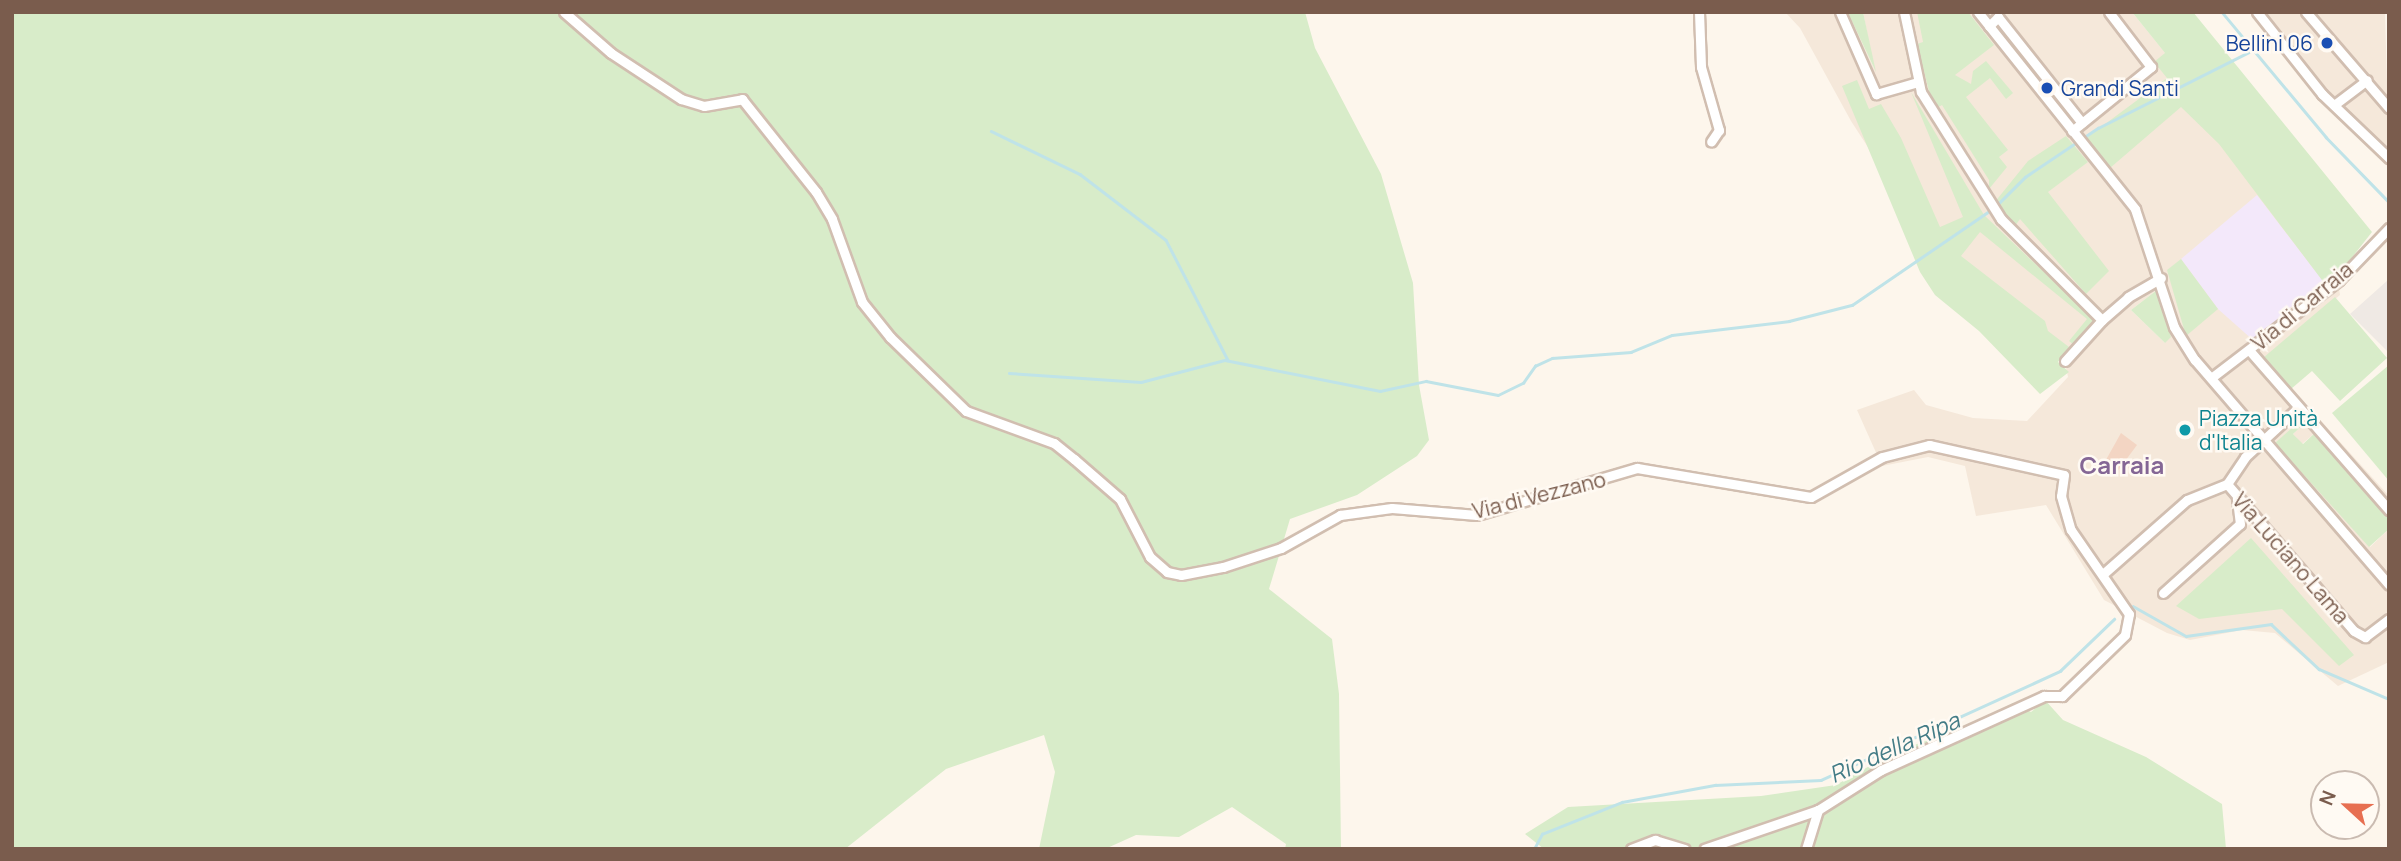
<!DOCTYPE html>
<html>
<head>
<meta charset="utf-8">
<style>
	body { margin:0 }
	#map { position:relative; width:2401px; height:861px; overflow:hidden; background:#fdf6ec; font-family:Manrope,sans-serif }
	div>[style] { position:absolute }
	[style*='--x'] { left:calc(var(--x)*1px); top:calc(var(--y)*1px); width:calc(var(--w)*1px); rotate:calc(var(--a)*1deg) }
	.residential>* { inset:0; background:#f5e8da }
	.industrial>* { inset:0; background:#efe9e4 }
	.education>* { inset:0; background:#f3e8fa }
	.green>* { inset:0; background:#d8ecc9 }
	.stream>* { height:2.5px; margin:-1.25px; padding:0 1.25px; transform-origin:1.25px; border-radius:1.25px; background:#bfe3e8 }
	.building>* { inset:0; background:#f3d5c3 }
	.roads { filter:drop-shadow(2px 0 #d1beb0) drop-shadow(-2px 0 #d1beb0) drop-shadow(0 2px #d1beb0) drop-shadow(0 -2px #d1beb0) }
	.street>* { height:9px; margin:-4.5px; padding:0 4.5px; transform-origin:4.5px; border-radius:4.5px; background:#fff }
	.dots>* { width:19px; height:19px; translate:-50% -50%; box-sizing:border-box; border:4px solid #fffaf3; border-radius:50% }
	span { translate:-50% -50%; white-space:nowrap; text-align:center; line-height:1.15; -webkit-text-stroke:5px #fffaf3; paint-order:stroke }
	.transit-label { font-size:21px; color:#164399 }
	.right { translate:-100% -50%; text-align:right }
	.left { translate:0 -50%; text-align:left }
	.street-label { font-size:21px; color:#7a5c4d }
	.culture-label { font-size:21px; color:#0d838f }
	.water-label { font-size:23px; color:#437c86; font-style:italic }
	.quarter-label { font-size:24px; color:#846695; font-weight:700 }
	.frame { position:absolute; inset:0; border:14px solid #7a5c4d; pointer-events:none }
	.north { position:absolute; left:2310px; top:770px; width:70px; height:70px; box-sizing:border-box; background:#fffaf3; border:2px solid #cabbb1; border-radius:50%; rotate:292deg; font-size:19px; font-weight:700; line-height:28px; text-align:center; color:#7a5c4d }
	.north::after { content:''; display:block; margin:auto; width:24px; height:32px; background:#e76f51; clip-path:polygon(50% 0,100% 100%,50% 72%,0 100%) }
</style>
</head>
<body>
<div id="map">
	<div class="residential">
		<div style="clip-path:polygon(evenodd,1785px 12px,1848px 12px,1874px 68px,1863px 12px,2132px 12px,2335px 263px,2340px 295px,2264px 358px,2389px 496px,2389px 512px,2316px 432px,2302px 444px,2293px 434px,2305px 422px,2276px 443px,2370px 547px,2389px 529px,2389px 662px,2338px 686px,2275px 633px,2242px 630px,2190px 640px,2167px 633px,2104px 600px,2046px 505px,1976px 516px,1965px 466px,1928px 457px,1882px 466px,1857px 410px,1914px 390px,1926px 405px,1973px 418px,2027px 421px,2068px 377px,2061px 344px,1932px 246px,1851px 121px,1800px 28px,1785px 12px,2157px 290px,2165px 343px,2131px 310px,2157px 290px)"></div>
		<div style="clip-path:polygon(2255px 12px,2385px 12px,2389px 156px,2317px 94px)"></div>
	</div>
	<div class="industrial">
		<div style="clip-path:polygon(2388px 280px,2389px 281px,2389px 353px,2350px 314px)"></div>
	</div>
	<div class="education">
		<div style="clip-path:polygon(2257px 195px,2326px 285px,2283px 312px,2286px 317px,2254px 341px,2218px 309px,2181px 259px)"></div>
	</div>
	<div class="green">
		<div style="clip-path:polygon(12px 12px,1305px 12px,1315px 48px,1381px 174px,1413px 283px,1419px 385px,1429px 440px,1417px 456px,1357px 495px,1290px 519px,1269px 589px,1332px 639px,1339px 694px,1341px 849px,1285px 849px,1286px 844px,1232px 807px,1179px 837px,1136px 835px,1105px 849px,1039px 849px,1055px 772px,1044px 735px,946px 769px,845px 849px,12px 849px)"></div>
		<div style="clip-path:polygon(1848px 12px,1863px 12px,1876px 72px,1850px 17px)"></div>
		<div style="clip-path:polygon(1917px 12px,1968px 12px,1994px 45px,1955px 75px,1971px 84px,1973px 71px,1986px 61px,2013px 93px,2006px 99px,1990px 78px,1966px 97px,2008px 150px,1999px 157px,2007px 167px,1989px 189px,1989px 180px,1942px 105px,1937px 108px,1931px 99px,1917px 44px,1923px 42px)"></div>
		<div style="clip-path:polygon(2132px 12px,2193px 12px,2372px 232px,2328px 288px,2219px 144px,2181px 107px,2110px 168px,2085px 139px,2167px 78px,2154px 62px,2165px 53px)"></div>
		<div style="clip-path:polygon(1857px 80px,1869px 109px,1881px 104px,1901px 138px,1940px 227px,1963px 217px,1911px 92px,1984px 215px,2095px 321px,2074px 345px,2069px 341px,2087px 319px,1980px 232px,1961px 256px,2045px 321px,2048px 331px,2069px 347px,2058px 362px,2069px 372px,2040px 394px,1979px 331px,1935px 295px,1920px 272px,1842px 86px)"></div>
		<div style="clip-path:polygon(2066px 136px,2088px 162px,2048px 192px,2109px 271px,2086px 294px,2020px 219px,2015px 226px,1994px 203px,2028px 161px)"></div>
		<div style="clip-path:polygon(2181px 259px,2218px 309px,2186px 336px,2167px 270px)"></div>
		<div style="clip-path:polygon(2157px 290px,2171px 337px,2165px 343px,2131px 310px)"></div>
		<div style="clip-path:polygon(2335px 297px,2387px 358px,2340px 401px,2312px 371px,2291px 389px,2263px 358px)"></div>
		<div style="clip-path:polygon(2389px 365px,2389px 481px,2332px 413px)"></div>
		<div style="clip-path:polygon(2303px 418px,2306px 422px,2293px 434px,2303px 444px,2316px 432px,2389px 512px,2389px 529px,2369px 547px,2275px 443px)"></div>
		<div style="clip-path:polygon(2251px 538px,2354px 655px,2339px 666px,2282px 609px,2199px 619px,2176px 606px)"></div>
		<div style="clip-path:polygon(2045px 700px,2063px 720px,2146px 757px,2222px 804px,2226px 849px,1544px 849px,1525px 834px,1568px 807px,1761px 796px,1836px 785px,1896px 751px,1971px 726px,2013px 703px,2031px 712px)"></div>
	</div>
	<div class="stream">
		<div style="--x:2222;--y:12;--w:163;--a:50.2"></div>
		<div style="--x:2326;--y:137;--w:91;--a:45.9"></div>
		<div style="--x:991;--y:131;--w:99;--a:25.8"></div>
		<div style="--x:1080;--y:174;--w:108;--a:37.5"></div>
		<div style="--x:1166;--y:240;--w:135;--a:62.7"></div>
		<div style="--x:1996;--y:206;--w:41;--a:-45"></div>
		<div style="--x:2025;--y:177;--w:88;--a:-33.9"></div>
		<div style="--x:2098;--y:128;--w:176;--a:-26.7"></div>
		<div style="--x:1009;--y:373;--w:132;--a:3.9"></div>
		<div style="--x:1141;--y:382;--w:87;--a:-14.7"></div>
		<div style="--x:1225;--y:360;--w:158;--a:11.3"></div>
		<div style="--x:1380;--y:391;--w:47;--a:-12.3"></div>
		<div style="--x:1426;--y:381;--w:73;--a:11"></div>
		<div style="--x:1498;--y:395;--w:28;--a:-26"></div>
		<div style="--x:1523;--y:383;--w:21;--a:-55"></div>
		<div style="--x:1535;--y:366;--w:19;--a:-25"></div>
		<div style="--x:1552;--y:358;--w:79;--a:-4.3"></div>
		<div style="--x:1631;--y:352;--w:44;--a:-22.5"></div>
		<div style="--x:1672;--y:335;--w:118;--a:-6.8"></div>
		<div style="--x:1789;--y:321;--w:65;--a:-14.3"></div>
		<div style="--x:1852;--y:305;--w:168;--a:-34.4"></div>
		<div style="--x:2133;--y:606;--w:61;--a:29.5"></div>
		<div style="--x:2186;--y:636;--w:86;--a:-8"></div>
		<div style="--x:2271;--y:624;--w:66;--a:43.2"></div>
		<div style="--x:2319;--y:669;--w:76;--a:23.2"></div>
		<div style="--x:1534;--y:849;--w:17;--a:-62"></div>
		<div style="--x:1542;--y:834;--w:86;--a:-21.8"></div>
		<div style="--x:1622;--y:802;--w:95;--a:-10.4"></div>
		<div style="--x:1715;--y:785;--w:106;--a:-2.7"></div>
		<div style="--x:1821;--y:780;--w:263;--a:-24.5"></div>
		<div style="--x:2060;--y:671;--w:75;--a:-43.9"></div>
	</div>
	<div class="building">
		<div style="clip-path:polygon(2121px 433px,2137px 445px,2114px 476px,2102px 467px)"></div>
	</div>
	<div class="roads">
		<div class="street">
			<div style="--x:564;--y:12;--w:62;--a:41.1"></div>
			<div style="--x:611;--y:53;--w:84;--a:33.3"></div>
			<div style="--x:681;--y:99;--w:24;--a:17"></div>
			<div style="--x:704;--y:106;--w:39;--a:-10"></div>
			<div style="--x:742;--y:99;--w:119;--a:51.5"></div>
			<div style="--x:816;--y:192;--w:31;--a:59"></div>
			<div style="--x:832;--y:219;--w:88;--a:70.1"></div>
			<div style="--x:862;--y:302;--w:45;--a:51.3"></div>
			<div style="--x:890;--y:337;--w:106;--a:44.2"></div>
			<div style="--x:966;--y:411;--w:94;--a:20"></div>
			<div style="--x:1054;--y:443;--w:26;--a:39"></div>
			<div style="--x:1074;--y:459;--w:61;--a:41"></div>
			<div style="--x:1120;--y:499;--w:65;--a:62.7"></div>
			<div style="--x:1150;--y:557;--w:23;--a:41"></div>
			<div style="--x:1167;--y:572;--w:14;--a:12"></div>
			<div style="--x:1181;--y:575;--w:43;--a:-10.8"></div>
			<div style="--x:1223;--y:567;--w:61;--a:-18.1"></div>
			<div style="--x:1281;--y:548;--w:68;--a:-29.2"></div>
			<div style="--x:1340;--y:515;--w:52;--a:-7.7"></div>
			<div style="--x:1392;--y:508;--w:85;--a:4.7"></div>
			<div style="--x:1477;--y:515;--w:167;--a:-16.4"></div>
			<div style="--x:1637;--y:468;--w:176;--a:9.5"></div>
			<div style="--x:1811;--y:497;--w:81;--a:-29.4"></div>
			<div style="--x:1882;--y:457;--w:49;--a:-14.3"></div>
			<div style="--x:1929;--y:445;--w:138;--a:12.5"></div>
			<div style="--x:2064;--y:475;--w:21;--a:98"></div>
			<div style="--x:2061;--y:496;--w:35;--a:74"></div>
			<div style="--x:2071;--y:530;--w:102;--a:55.4"></div>
			<div style="--x:2129;--y:614;--w:21;--a:101"></div>
			<div style="--x:2125;--y:635;--w:88;--a:135.9"></div>
			<div style="--x:2062;--y:696;--w:18;--a:180"></div>
			<div style="--x:2044;--y:696;--w:179;--a:155.6"></div>
			<div style="--x:1881;--y:770;--w:75;--a:147.6"></div>
			<div style="--x:1818;--y:810;--w:120;--a:161.1"></div>
			<div style="--x:1699;--y:12;--w:55;--a:87.9"></div>
			<div style="--x:1701;--y:67;--w:66;--a:74.1"></div>
			<div style="--x:1719;--y:130;--w:14;--a:124"></div>
			<div style="--x:1840;--y:12;--w:90;--a:66.3"></div>
			<div style="--x:1876;--y:94;--w:44;--a:-15.9"></div>
			<div style="--x:1904;--y:12;--w:82;--a:78"></div>
			<div style="--x:1921;--y:92;--w:150;--a:57.8"></div>
			<div style="--x:2001;--y:219;--w:143;--a:45"></div>
			<div style="--x:2102;--y:320;--w:35;--a:-41"></div>
			<div style="--x:2128;--y:297;--w:38;--a:-30"></div>
			<div style="--x:1978;--y:12;--w:252;--a:51.4"></div>
			<div style="--x:2135;--y:209;--w:124;--a:71.7"></div>
			<div style="--x:2174;--y:327;--w:39;--a:58"></div>
			<div style="--x:2195;--y:360;--w:297;--a:49.2"></div>
			<div style="--x:2257;--y:12;--w:105;--a:51.6"></div>
			<div style="--x:2322;--y:94;--w:93;--a:43.7"></div>
			<div style="--x:2306;--y:12;--w:127;--a:49.2"></div>
			<div style="--x:1989;--y:26;--w:13;--a:-45"></div>
			<div style="--x:1998;--y:17;--w:135;--a:51.6"></div>
			<div style="--x:2334;--y:105;--w:41;--a:-37.1"></div>
			<div style="--x:2072;--y:131;--w:102;--a:-39"></div>
			<div style="--x:2151;--y:67;--w:69;--a:-127.4"></div>
			<div style="--x:2249;--y:350;--w:213;--a:48.8"></div>
			<div style="--x:2065;--y:361;--w:55;--a:-47.9"></div>
			<div style="--x:2211;--y:378;--w:161;--a:-37.4"></div>
			<div style="--x:2339;--y:280;--w:72;--a:-46.1"></div>
			<div style="--x:2227;--y:484;--w:194;--a:49.2"></div>
			<div style="--x:2354;--y:631;--w:13;--a:29"></div>
			<div style="--x:2365;--y:637;--w:30;--a:-37"></div>
			<div style="--x:2103;--y:574;--w:112;--a:-41.4"></div>
			<div style="--x:2187;--y:500;--w:43;--a:-21.8"></div>
			<div style="--x:2227;--y:484;--w:32;--a:-56"></div>
			<div style="--x:2245;--y:457;--w:72;--a:-42.8"></div>
			<div style="--x:2163;--y:593;--w:103;--a:-41.9"></div>
			<div style="--x:2240;--y:524;--w:26;--a:-97"></div>
			<div style="--x:1631;--y:849;--w:26;--a:-21"></div>
			<div style="--x:1655;--y:840;--w:31;--a:17"></div>
			<div style="--x:1806;--y:849;--w:41;--a:-72.9"></div>
		</div>
	</div>
	<div class="dots">
		<div style="left:2327px;top:43px;background:#1a4fb4"></div>
		<div style="left:2047px;top:88px;background:#1a4fb4"></div>
		<div style="left:2185px;top:430px;background:#0f9aa8"></div>
	</div>
	<div class="transit-label">
		<span class="right" style="left:2313px;top:43px">Bellini 06</span>
		<span class="left" style="left:2061px;top:88px">Grandi Santi</span>
	</div>
	<div class="street-label">
		<span style="left:2302px;top:306px;rotate:-40deg">Via di Carraia</span>
		<span style="left:1539px;top:495px;rotate:-14deg">Via di Vezzano</span>
		<span style="left:2291px;top:558px;rotate:49deg">Via Luciano Lama</span>
	</div>
	<div class="culture-label">
		<span class="left" style="left:2199px;top:430px">Piazza Unità<br>d'Italia</span>
	</div>
	<div class="water-label">
		<span style="left:1894px;top:747px;rotate:-24deg">Rio della Ripa</span>
	</div>
	<div class="quarter-label">
		<span style="left:2122px;top:465px">Carraia</span>
	</div>
	<div class="frame"></div>
	<div class="north">N</div>
</div>
</body>
</html>
